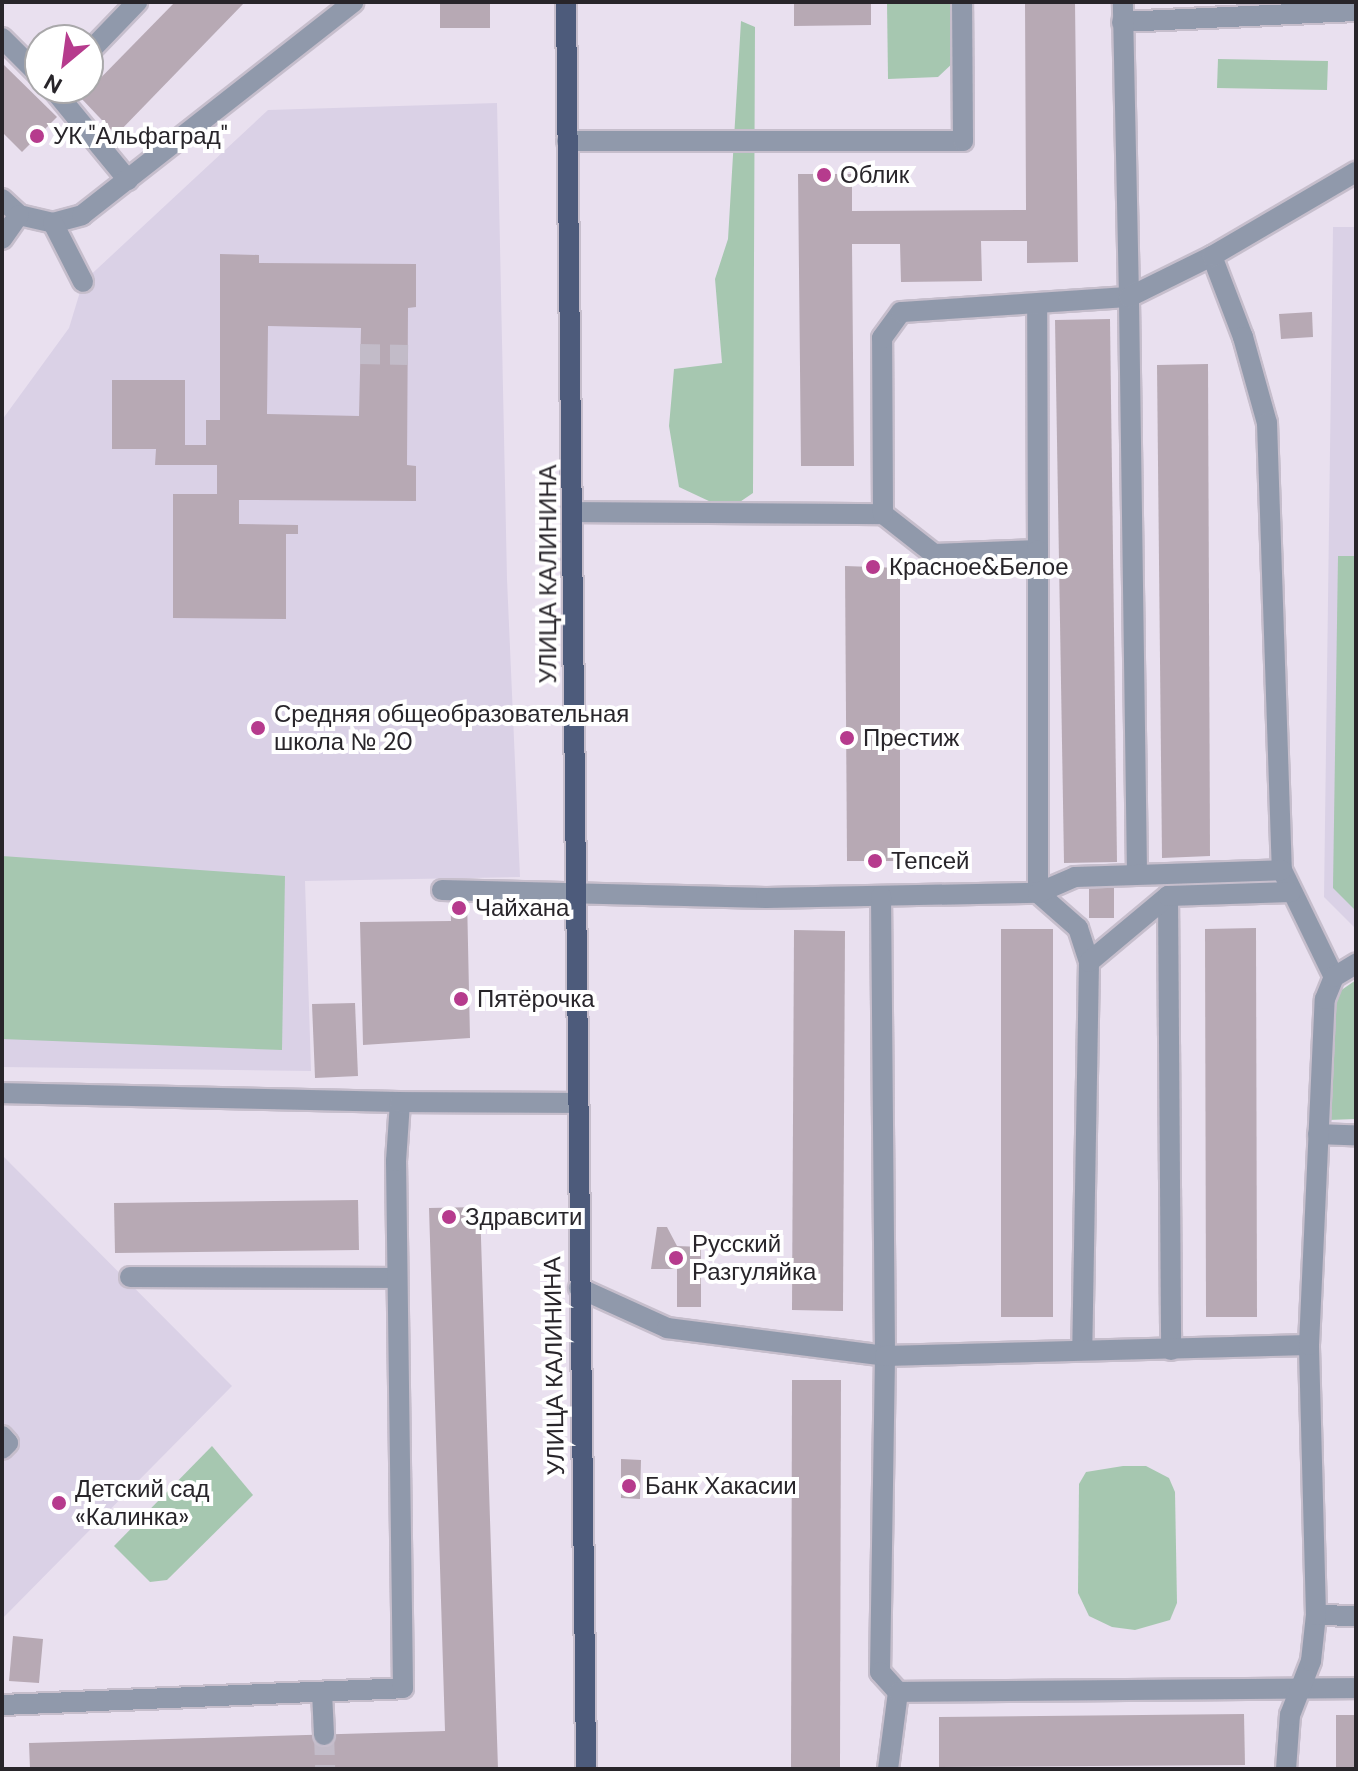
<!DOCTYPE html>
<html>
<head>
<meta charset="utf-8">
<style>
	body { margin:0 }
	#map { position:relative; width:1358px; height:1771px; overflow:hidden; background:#e9e0ef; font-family:"DM Sans",sans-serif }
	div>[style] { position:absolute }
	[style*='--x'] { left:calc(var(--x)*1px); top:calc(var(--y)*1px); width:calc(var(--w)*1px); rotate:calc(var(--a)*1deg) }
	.education>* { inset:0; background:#dad1e6 }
	.green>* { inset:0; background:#a6c7b0 }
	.building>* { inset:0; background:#b7a9b4 }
	.minor-tunnel>* { height:20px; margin-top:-10px; transform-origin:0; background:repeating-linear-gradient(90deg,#c2bbc8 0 20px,transparent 0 30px) }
	.roads { filter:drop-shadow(2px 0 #c6becc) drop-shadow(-2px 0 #c6becc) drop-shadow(0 2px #c6becc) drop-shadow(0 -2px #c6becc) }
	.minor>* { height:20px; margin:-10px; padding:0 10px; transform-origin:10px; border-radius:10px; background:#9099ab }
	.major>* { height:20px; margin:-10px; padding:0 10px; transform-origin:10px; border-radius:10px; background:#4d5b7b }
	.dots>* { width:22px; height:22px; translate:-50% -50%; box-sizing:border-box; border:4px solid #fff; border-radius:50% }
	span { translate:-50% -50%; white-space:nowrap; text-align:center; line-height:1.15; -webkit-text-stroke:8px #fff; paint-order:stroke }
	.poi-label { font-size:24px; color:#28252a }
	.left { translate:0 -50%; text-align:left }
	.street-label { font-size:24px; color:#28252a }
	.frame { position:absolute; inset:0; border:4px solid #28252a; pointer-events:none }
	.north { position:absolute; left:24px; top:24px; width:80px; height:80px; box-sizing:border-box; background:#fff; border:2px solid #a9a8aa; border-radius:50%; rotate:209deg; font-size:22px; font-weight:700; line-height:32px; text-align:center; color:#28252a }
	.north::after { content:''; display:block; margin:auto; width:28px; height:36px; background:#b63b8d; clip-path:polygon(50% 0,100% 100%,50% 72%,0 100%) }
</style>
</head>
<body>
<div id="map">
	<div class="education">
		<div style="clip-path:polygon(497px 103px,507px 579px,520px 877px,305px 881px,311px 1071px,2px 1067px,2px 420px,69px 328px,83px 282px,268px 110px)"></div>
		<div style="clip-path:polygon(1333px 227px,1356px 227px,1356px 929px,1324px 897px)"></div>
		<div style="clip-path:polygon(2px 1155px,232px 1386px,2px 1619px)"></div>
	</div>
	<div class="green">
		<div style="clip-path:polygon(887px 2px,955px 2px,955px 61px,938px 77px,888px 79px)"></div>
		<div style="clip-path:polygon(741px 21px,755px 27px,753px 493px,728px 510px,679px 487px,669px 426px,674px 369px,722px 363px,715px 279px,728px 239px)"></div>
		<div style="clip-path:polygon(1218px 59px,1328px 61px,1327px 90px,1217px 88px)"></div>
		<div style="clip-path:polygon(1338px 556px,1356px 556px,1356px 911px,1333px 888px)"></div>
		<div style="clip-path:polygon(2px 856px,285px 876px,282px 1050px,2px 1039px)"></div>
		<div style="clip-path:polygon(1356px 980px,1356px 1119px,1328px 1120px,1334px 1005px,1340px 991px)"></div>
		<div style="clip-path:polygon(212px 1446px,253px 1495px,167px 1580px,150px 1582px,114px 1546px)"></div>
		<div style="clip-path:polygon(1123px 1466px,1146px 1466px,1169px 1478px,1175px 1492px,1177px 1603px,1170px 1620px,1135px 1630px,1112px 1627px,1089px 1616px,1078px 1593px,1079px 1484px,1086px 1472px)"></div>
	</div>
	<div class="building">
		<div style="clip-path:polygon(175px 2px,245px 2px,116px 135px,81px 98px)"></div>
		<div style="clip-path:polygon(440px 2px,490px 2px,490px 28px,440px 28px)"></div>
		<div style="clip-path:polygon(794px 2px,871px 2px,871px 25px,794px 26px)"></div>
		<div style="clip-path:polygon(1025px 2px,1075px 2px,1078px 262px,1027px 263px,1027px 241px,981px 241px,982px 281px,901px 282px,900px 244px,852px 244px,854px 466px,801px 466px,798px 174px,852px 174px,852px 211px,1026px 210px)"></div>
		<div style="clip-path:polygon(2px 63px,57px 117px,22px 152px,2px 132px)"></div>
		<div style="clip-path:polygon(evenodd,220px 254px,259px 255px,259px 263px,416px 264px,416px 307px,408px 308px,407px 465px,416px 466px,416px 501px,239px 500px,239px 524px,298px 525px,298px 534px,286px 534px,286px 619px,173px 618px,173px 494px,217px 494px,217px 465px,155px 465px,156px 449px,112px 449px,112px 380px,185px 380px,185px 445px,206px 445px,206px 420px,220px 420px,220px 254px,268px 326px,361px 328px,359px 416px,267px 414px,268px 326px)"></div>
		<div style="clip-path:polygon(1312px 312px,1313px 337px,1281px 339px,1279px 314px)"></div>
		<div style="clip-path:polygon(1110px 319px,1117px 862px,1064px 863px,1055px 320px)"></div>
		<div style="clip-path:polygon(1208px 364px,1210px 856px,1162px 858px,1157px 365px)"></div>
		<div style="clip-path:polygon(845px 566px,900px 568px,900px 861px,847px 861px)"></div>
		<div style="clip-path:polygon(1089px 883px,1114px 883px,1114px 918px,1089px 918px)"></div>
		<div style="clip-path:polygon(450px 897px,467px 897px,470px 1038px,363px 1045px,360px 922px,451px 921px)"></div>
		<div style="clip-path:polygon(1256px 928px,1257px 1317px,1206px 1317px,1205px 929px)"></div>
		<div style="clip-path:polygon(1001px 929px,1053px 929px,1053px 1317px,1001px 1317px)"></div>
		<div style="clip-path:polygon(794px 930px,845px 931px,843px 1311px,792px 1310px)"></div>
		<div style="clip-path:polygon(355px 1003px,358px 1076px,315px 1078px,312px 1004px)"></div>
		<div style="clip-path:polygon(358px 1200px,359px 1250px,115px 1253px,114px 1203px)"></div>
		<div style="clip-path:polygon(480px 1207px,498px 1769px,30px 1769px,29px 1743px,445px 1731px,429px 1208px)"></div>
		<div style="clip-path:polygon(657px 1227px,667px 1227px,677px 1246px,701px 1247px,701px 1307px,677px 1307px,677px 1269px,651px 1269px)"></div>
		<div style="clip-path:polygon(792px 1380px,841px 1380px,840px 1769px,791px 1769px)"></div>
		<div style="clip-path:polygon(621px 1459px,641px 1460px,640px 1499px,621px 1498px)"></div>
		<div style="clip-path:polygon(13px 1636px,43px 1639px,39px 1683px,9px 1681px)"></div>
		<div style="clip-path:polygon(1244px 1714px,1245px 1765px,939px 1767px,939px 1717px)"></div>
		<div style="clip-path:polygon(1336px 1715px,1356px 1715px,1356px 1769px,1336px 1769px)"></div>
	</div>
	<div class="minor-tunnel">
		<div style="--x:360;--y:354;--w:48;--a:1.2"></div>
		<div style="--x:324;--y:1735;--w:34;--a:88"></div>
	</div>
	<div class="roads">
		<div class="minor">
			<div style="--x:1122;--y:22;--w:234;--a:-2.7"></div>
			<div style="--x:2;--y:38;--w:54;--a:45"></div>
			<div style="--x:88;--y:53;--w:71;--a:-46.1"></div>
			<div style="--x:53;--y:89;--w:118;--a:50.5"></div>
			<div style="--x:567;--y:141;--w:396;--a:0"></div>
			<div style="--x:963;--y:141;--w:139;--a:-90.4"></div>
			<div style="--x:2;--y:199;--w:23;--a:43"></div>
			<div style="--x:19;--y:215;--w:35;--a:13"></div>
			<div style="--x:53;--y:223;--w:30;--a:-15"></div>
			<div style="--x:82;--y:215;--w:345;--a:-38.1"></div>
			<div style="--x:53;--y:223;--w:66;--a:63"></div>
			<div style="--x:2;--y:239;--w:29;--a:-55"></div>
			<div style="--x:1212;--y:256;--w:87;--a:69.1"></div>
			<div style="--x:1243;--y:337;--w:89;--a:74.4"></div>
			<div style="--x:1267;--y:423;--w:447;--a:88.1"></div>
			<div style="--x:1282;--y:870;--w:119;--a:64.1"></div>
			<div style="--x:574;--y:512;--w:309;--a:0.4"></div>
			<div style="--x:883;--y:514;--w:65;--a:38.1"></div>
			<div style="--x:934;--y:554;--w:104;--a:-2.2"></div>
			<div style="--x:1038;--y:550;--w:246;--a:-90.2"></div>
			<div style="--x:883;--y:514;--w:176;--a:-90.3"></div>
			<div style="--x:882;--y:338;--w:32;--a:-54"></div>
			<div style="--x:901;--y:312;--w:228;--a:-3.8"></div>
			<div style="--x:1129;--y:297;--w:295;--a:-91.2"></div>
			<div style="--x:1038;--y:550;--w:343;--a:90"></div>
			<div style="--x:1038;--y:893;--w:53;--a:41.2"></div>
			<div style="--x:1078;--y:928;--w:36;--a:72"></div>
			<div style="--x:1089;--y:962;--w:387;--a:91"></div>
			<div style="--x:1137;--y:873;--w:576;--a:-90.8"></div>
			<div style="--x:1129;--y:297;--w:93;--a:-26.3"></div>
			<div style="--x:1212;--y:256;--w:167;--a:-30.3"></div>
			<div style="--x:442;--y:890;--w:324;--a:1.4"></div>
			<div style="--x:766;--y:898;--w:272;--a:-1.1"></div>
			<div style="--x:1038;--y:893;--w:40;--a:-23.4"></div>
			<div style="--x:1075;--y:877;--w:207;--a:-1.9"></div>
			<div style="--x:881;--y:896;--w:460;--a:89.5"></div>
			<div style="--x:885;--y:1356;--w:316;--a:90.9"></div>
			<div style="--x:880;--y:1672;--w:27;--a:48"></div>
			<div style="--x:898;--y:1692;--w:78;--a:97.4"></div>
			<div style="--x:1168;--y:896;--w:454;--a:89.6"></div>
			<div style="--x:1089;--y:962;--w:103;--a:-39.9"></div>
			<div style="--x:1168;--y:896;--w:123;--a:-1.9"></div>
			<div style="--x:2;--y:1093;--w:398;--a:1.3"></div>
			<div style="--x:1318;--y:1134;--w:38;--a:2"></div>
			<div style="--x:130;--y:1277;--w:267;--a:0.2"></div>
			<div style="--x:579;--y:1288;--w:97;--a:24.4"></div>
			<div style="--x:667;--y:1328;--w:220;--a:7.3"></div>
			<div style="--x:885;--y:1356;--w:424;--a:-1.5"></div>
			<div style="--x:2;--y:1436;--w:9;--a:49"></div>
			<div style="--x:8;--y:1443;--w:8;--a:135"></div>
			<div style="--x:1316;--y:1615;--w:40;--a:1.4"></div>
			<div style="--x:322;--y:1692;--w:43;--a:87.3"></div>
			<div style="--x:898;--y:1692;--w:458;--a:-0.5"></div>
			<div style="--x:2;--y:1705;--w:401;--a:-2.4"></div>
			<div style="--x:403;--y:1688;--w:527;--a:-90.76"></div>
			<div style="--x:396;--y:1161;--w:59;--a:-86.1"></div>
			<div style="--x:400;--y:1102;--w:177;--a:0.3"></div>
			<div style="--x:1286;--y:1769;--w:54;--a:-85.8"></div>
			<div style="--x:1290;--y:1715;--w:58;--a:-68.7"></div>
			<div style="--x:1311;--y:1661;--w:46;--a:-83.8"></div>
			<div style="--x:1316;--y:1615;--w:270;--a:-91.5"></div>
			<div style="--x:1309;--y:1345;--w:346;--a:-87.4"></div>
			<div style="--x:1325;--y:999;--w:24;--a:-68"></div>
			<div style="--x:1334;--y:977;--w:26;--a:-31"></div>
		</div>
		<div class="major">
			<div style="--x:566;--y:2;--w:1767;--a:89.35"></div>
		</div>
	</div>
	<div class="dots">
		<div style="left:37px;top:136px;background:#b63b8d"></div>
		<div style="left:824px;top:175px;background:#b63b8d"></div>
		<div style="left:873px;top:567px;background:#b63b8d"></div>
		<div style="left:258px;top:728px;background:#b63b8d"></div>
		<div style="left:847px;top:738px;background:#b63b8d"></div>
		<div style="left:875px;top:861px;background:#b63b8d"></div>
		<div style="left:459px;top:908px;background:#b63b8d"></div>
		<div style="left:461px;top:999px;background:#b63b8d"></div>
		<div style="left:449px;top:1217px;background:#b63b8d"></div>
		<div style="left:676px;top:1258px;background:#b63b8d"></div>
		<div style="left:629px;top:1486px;background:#b63b8d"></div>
		<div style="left:59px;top:1503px;background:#b63b8d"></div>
	</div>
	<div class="poi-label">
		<span class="left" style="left:53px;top:136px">УК "Альфаград"</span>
		<span class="left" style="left:840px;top:175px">Облик</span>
		<span class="left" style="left:889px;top:567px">Красное&amp;Белое</span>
		<span class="left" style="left:274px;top:728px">Средняя общеобразовательная<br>школа № 20</span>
		<span class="left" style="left:863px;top:738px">Престиж</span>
		<span class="left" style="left:891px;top:861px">Тепсей</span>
		<span class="left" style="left:475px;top:908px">Чайхана</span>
		<span class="left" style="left:477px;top:999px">Пятёрочка</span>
		<span class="left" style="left:465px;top:1217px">Здравсити</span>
		<span class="left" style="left:692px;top:1258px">Русский<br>Разгуляйка</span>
		<span class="left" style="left:645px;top:1486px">Банк Хакасии</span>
		<span class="left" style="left:75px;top:1503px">Детский сад<br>«Калинка»</span>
	</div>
	<div class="street-label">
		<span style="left:548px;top:574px;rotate:-90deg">УЛИЦА КАЛИНИНА</span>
		<span style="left:554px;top:1366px;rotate:-91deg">УЛИЦА КАЛИНИНА</span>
	</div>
	<div class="frame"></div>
	<div class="north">N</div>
</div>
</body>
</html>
